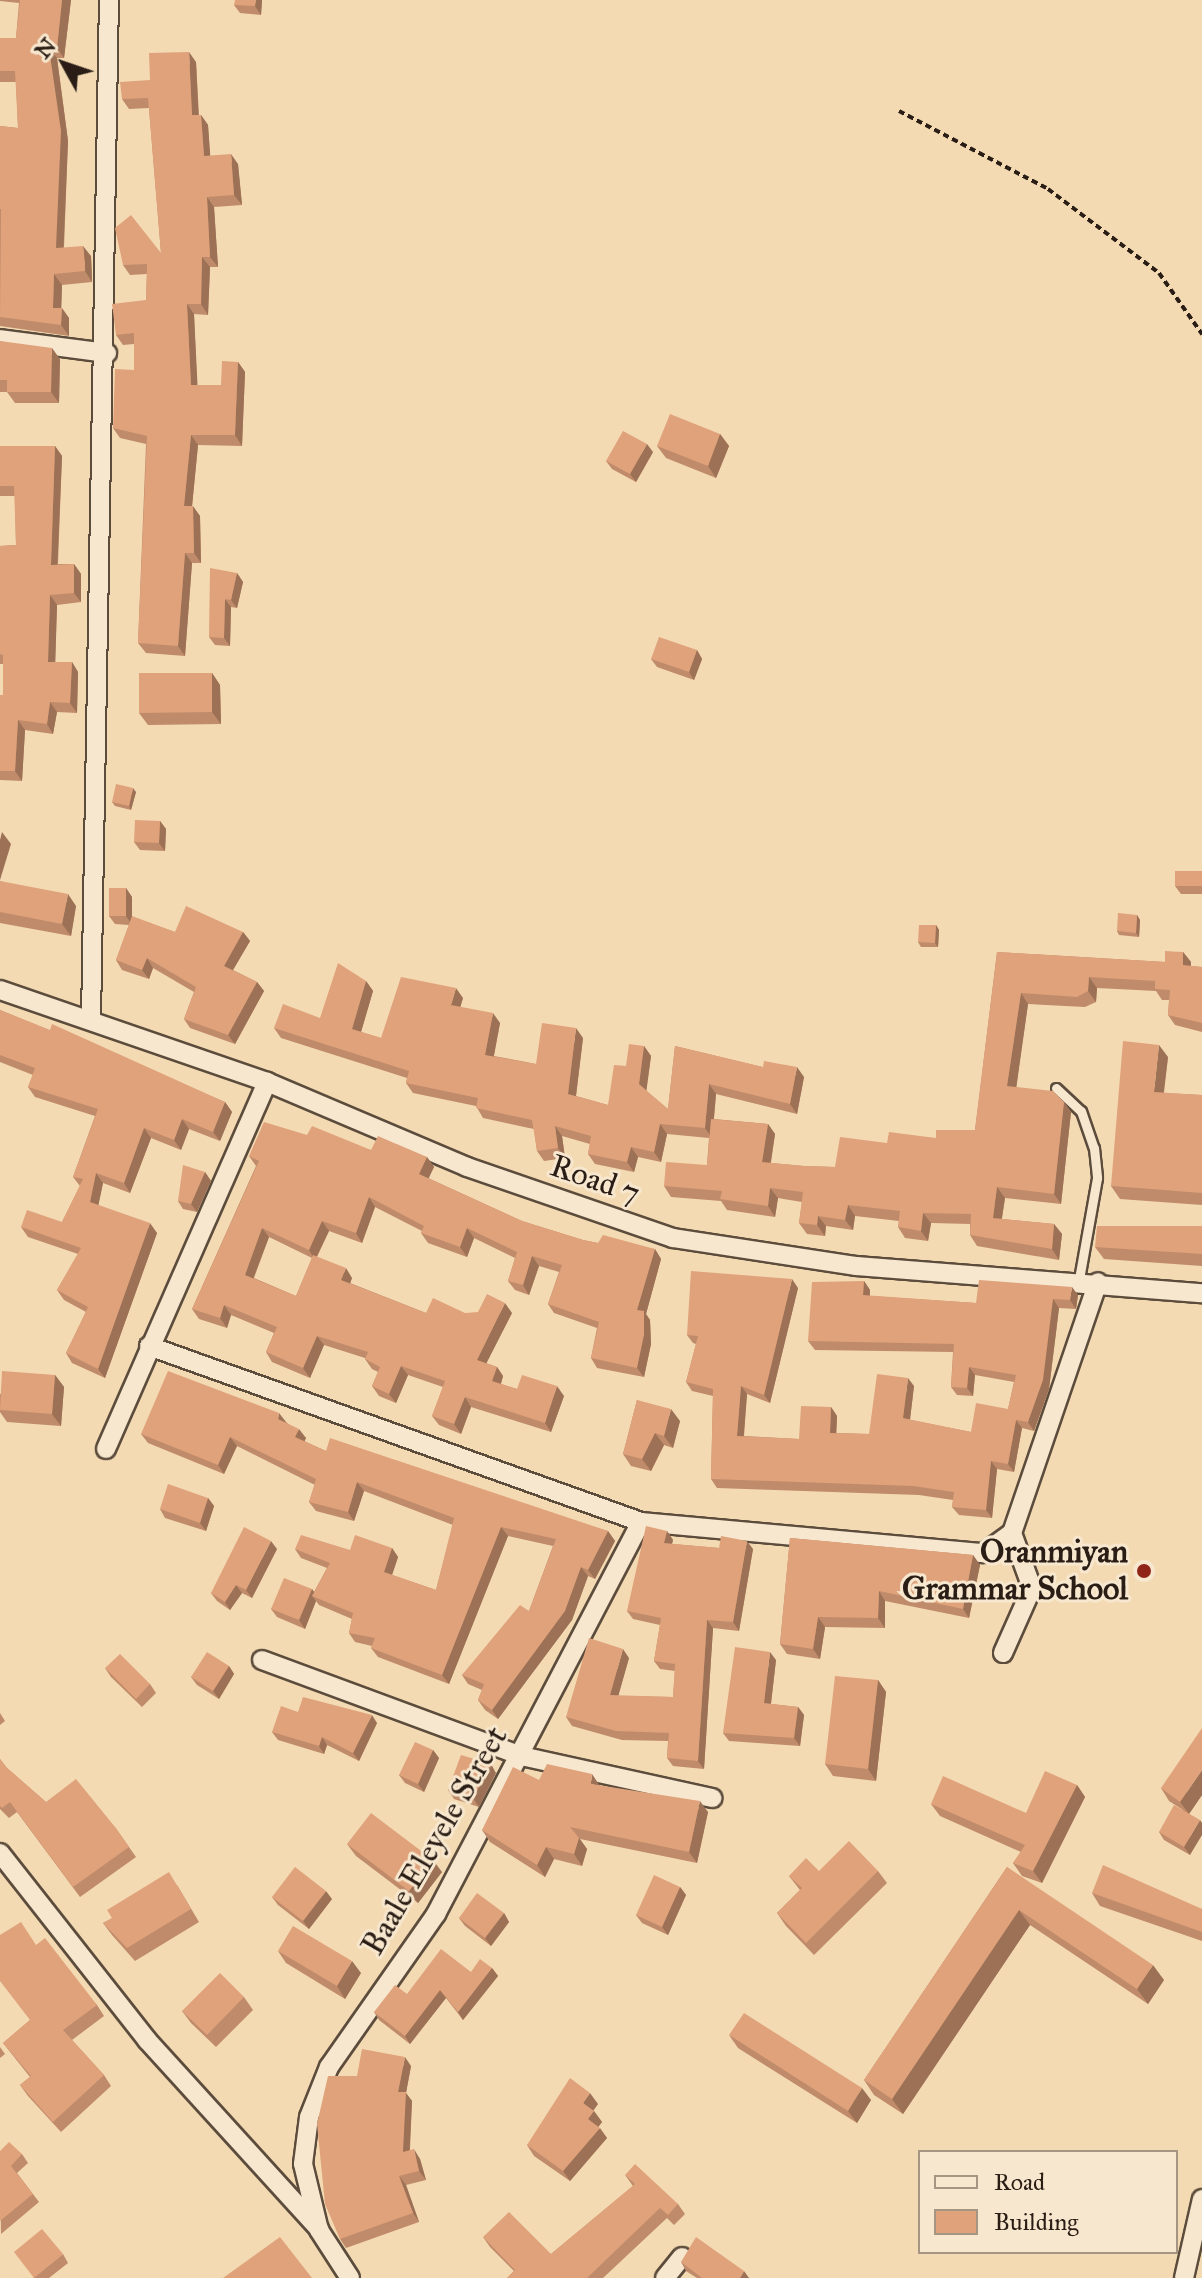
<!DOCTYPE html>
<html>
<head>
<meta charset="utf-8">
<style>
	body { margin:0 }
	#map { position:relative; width:1202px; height:2278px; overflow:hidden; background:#f3dab3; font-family:"IM FELL Great Primer",serif }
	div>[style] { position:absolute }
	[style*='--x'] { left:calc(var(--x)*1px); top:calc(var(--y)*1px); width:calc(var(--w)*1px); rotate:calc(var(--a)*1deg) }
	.path>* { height:4px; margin-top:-2px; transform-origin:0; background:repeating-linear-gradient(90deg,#291d15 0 6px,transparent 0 10px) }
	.roads { filter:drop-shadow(2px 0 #5c4c3c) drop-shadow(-2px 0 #5c4c3c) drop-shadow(0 2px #5c4c3c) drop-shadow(0 -2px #5c4c3c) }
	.lane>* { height:9px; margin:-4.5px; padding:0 4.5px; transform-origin:4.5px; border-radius:4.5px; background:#f7e7ce }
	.street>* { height:18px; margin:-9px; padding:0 9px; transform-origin:9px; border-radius:9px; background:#f7e7ce }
	.wall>* { inset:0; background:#c08b6a }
	.shaded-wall>* { inset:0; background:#9c7156 }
	.building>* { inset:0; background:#dfa27b }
	.dots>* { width:22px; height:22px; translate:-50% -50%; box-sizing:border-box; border:4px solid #f7e7ce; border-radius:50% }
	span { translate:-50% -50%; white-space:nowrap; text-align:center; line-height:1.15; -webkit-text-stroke:6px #f7e7ce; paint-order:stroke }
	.street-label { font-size:32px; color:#291d15 }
	.poi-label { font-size:32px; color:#291d15; font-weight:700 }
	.right { translate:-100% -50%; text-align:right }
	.legend { position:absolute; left:918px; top:2150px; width:260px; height:104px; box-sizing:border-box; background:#f7e7ce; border:2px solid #a59684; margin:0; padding:10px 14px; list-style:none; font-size:24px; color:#291d15 }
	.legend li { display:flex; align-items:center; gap:16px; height:40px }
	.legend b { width:40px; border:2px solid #a59684 }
	.north { position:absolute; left:24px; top:24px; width:80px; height:80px; -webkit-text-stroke:6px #f7e7ce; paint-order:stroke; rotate:310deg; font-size:22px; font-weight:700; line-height:32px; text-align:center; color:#291d15 }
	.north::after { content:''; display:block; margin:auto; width:28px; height:36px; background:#291d15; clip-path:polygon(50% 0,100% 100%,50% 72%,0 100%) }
</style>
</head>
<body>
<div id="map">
	<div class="path">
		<div style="--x:899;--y:111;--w:168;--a:27.6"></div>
		<div style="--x:1048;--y:189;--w:139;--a:37.1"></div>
		<div style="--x:1159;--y:273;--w:75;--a:54.8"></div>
	</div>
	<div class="roads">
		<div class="lane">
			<div style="--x:1056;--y:1088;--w:34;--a:43"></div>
			<div style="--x:1081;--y:1111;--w:39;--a:71"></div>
			<div style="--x:1094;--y:1148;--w:30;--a:84"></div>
			<div style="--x:1097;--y:1178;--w:103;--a:100.1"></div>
		</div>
		<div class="street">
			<div style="--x:0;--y:339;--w:108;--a:7.5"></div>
			<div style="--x:0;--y:990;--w:282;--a:19"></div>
			<div style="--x:267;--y:1082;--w:217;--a:23"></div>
			<div style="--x:467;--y:1167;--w:218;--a:19"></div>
			<div style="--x:673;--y:1238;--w:185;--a:8.7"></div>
			<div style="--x:856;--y:1266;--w:347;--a:4.5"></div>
			<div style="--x:91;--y:1019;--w:1019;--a:-88.99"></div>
			<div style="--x:149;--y:1346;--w:523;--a:19.68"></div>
			<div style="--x:641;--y:1522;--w:344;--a:5.2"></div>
			<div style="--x:984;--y:1553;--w:34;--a:-36"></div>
			<div style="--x:1012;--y:1533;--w:265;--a:-71.1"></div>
			<div style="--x:106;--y:1449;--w:401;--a:-66.3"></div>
			<div style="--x:1003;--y:1653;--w:71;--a:-66"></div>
			<div style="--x:1032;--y:1588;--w:59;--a:-110"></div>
			<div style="--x:262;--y:1660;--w:276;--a:20.3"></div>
			<div style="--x:521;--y:1756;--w:196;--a:12.4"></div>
			<div style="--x:0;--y:1853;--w:238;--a:51.8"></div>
			<div style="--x:147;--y:2040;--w:256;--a:47.7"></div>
			<div style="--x:350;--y:2278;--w:57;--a:-122.9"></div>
			<div style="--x:319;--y:2230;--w:68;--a:-103.6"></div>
			<div style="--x:303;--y:2164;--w:47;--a:-82.7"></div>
			<div style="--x:309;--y:2117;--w:54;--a:-68.2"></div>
			<div style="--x:329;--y:2067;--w:187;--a:-55"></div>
			<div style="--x:436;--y:1914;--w:442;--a:-62.4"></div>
			<div style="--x:665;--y:2278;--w:27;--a:-51"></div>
			<div style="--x:1184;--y:2278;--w:81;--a:-77.2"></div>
		</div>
	</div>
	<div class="wall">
		<div style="clip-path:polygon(0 0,71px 0,64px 58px,57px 58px,68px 141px,64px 248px,91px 256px,92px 273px,92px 282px,62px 285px,61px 308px,69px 318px,69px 336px,0 326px,0 126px,18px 128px,16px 82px,0 82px,0 38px,16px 38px,19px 3px,0 1px)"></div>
		<div style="clip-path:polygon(262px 0,261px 15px,240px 13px,234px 5px)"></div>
		<div style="clip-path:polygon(196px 62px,199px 115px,201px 115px,208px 125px,210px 156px,238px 164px,242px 205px,214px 207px,218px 267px,210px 267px,208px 315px,194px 314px,197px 385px,221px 385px,238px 362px,245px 372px,242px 446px,198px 445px,192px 506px,200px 516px,201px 563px,192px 563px,185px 656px,146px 653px,138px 643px,146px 444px,120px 438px,113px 428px,134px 370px,134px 344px,123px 345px,116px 335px,146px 300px,147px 274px,130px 275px,123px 265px,161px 253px,149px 108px,129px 109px,122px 99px,150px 80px)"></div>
		<div style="clip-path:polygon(0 341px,60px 359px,59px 403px,15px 403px,7px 392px,0 392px)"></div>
		<div style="clip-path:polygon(720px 434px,729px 446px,716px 478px,666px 458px,657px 446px)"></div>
		<div style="clip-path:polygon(0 446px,55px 446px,62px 456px,58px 564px,74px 564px,81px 574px,81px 602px,57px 605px,55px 662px,72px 662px,78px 672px,77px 713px,57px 712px,53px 734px,25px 730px,22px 781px,0 780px,0 695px,3px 695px,3px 664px,0 664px,0 546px,16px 545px,15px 496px,0 496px)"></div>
		<div style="clip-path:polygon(653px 452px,636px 482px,612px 469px,606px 461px)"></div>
		<div style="clip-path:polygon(237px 573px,243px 582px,237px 608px,231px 607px,230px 646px,215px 645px,209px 637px)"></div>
		<div style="clip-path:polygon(697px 650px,702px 659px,694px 680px,657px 667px,651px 659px)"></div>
		<div style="clip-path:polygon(212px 673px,220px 685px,221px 724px,148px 725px,139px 713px)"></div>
		<div style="clip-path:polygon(136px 792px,131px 810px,115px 806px,112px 802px)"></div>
		<div style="clip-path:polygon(160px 821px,166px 829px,165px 851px,140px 850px,134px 842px)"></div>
		<div style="clip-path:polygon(1202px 871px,1202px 894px,1181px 894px,1175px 886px)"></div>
		<div style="clip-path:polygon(0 881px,76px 906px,71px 936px,0 923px)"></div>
		<div style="clip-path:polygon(126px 888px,132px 897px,132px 917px,175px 932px,243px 932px,250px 941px,233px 970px,257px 982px,264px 991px,235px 1044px,190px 1028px,184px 1019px,194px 992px,153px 968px,149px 979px,122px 970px,116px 960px,129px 925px,115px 924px,109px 916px)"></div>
		<div style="clip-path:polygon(1137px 915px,1140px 920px,1139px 937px,1119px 935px,1117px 931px)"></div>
		<div style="clip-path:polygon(936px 925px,939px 930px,938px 947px,921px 947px,918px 942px)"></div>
		<div style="clip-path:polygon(997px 952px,1165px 962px,1183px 952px,1191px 962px,1191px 966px,1202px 967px,1202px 1032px,1175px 1025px,1168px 1015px,1169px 1000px,1162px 1000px,1156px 991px,1097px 988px,1096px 1002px,1085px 1007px,1028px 1004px,1016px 1087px,1064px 1102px,1071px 1112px,1061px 1204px,1005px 1198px,1002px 1219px,1054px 1224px,1062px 1234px,1059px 1260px,977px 1246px,970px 1235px,970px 1224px,931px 1223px,928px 1241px,905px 1238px,898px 1227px,899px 1221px,855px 1216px,853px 1230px,826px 1226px,825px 1236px,807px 1234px,799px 1223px,802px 1202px,778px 1198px,775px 1217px,727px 1210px,721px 1201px,671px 1197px,664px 1186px,707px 1165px,709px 1138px,667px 1134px,661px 1162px,638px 1157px,634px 1172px,595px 1164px,588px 1154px,590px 1144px,562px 1136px,565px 1158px,544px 1161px,537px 1151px,534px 1129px,483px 1118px,476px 1106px,413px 1093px,406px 1083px,407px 1078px,281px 1038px,274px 1028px,320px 1018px,366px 981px,373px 991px,361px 1032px,381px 1038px,463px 998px,460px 1007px,500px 1023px,494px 1056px,536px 1064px,583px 1038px,576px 1096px,608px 1105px,626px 1066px,644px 1046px,651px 1056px,646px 1091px,668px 1109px,675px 1046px,804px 1077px,797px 1114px,716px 1094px,714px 1119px,768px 1124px,775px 1134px,771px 1163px,804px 1166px,835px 1167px,887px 1143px,936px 1138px,975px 1130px)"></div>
		<div style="clip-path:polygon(0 1010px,225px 1102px,232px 1112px,220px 1141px,189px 1129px,181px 1150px,151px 1138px,130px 1193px,103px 1183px,98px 1205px,157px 1233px,105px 1378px,72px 1363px,66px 1353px,86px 1312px,64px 1300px,57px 1290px,78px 1254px,28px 1237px,21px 1227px,62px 1222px,80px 1186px,73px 1177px,95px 1116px,35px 1097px,28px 1087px,33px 1075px,0 1062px)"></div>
		<div style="clip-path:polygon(1168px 1057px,1164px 1093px,1202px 1095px,1202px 1205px,1120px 1199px,1111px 1186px)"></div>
		<div style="clip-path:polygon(evenodd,307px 1135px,371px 1150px,427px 1157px,434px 1167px,428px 1178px,522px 1221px,583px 1240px,598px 1243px,655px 1249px,661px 1259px,646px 1314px,650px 1320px,651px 1344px,644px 1377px,597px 1368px,591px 1358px,597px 1328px,554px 1313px,548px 1304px,559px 1272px,539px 1266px,529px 1295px,515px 1290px,508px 1281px,515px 1258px,474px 1238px,467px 1257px,428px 1243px,421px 1233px,422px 1231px,375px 1207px,362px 1243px,329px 1231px,317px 1257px,352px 1278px,350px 1283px,426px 1313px,512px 1313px,486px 1363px,497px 1367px,503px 1376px,501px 1384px,517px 1389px,564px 1396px,551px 1432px,471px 1407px,461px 1434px,439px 1425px,432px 1416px,443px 1387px,408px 1375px,396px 1403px,379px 1396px,372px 1386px,378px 1372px,372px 1369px,365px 1359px,365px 1358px,324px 1345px,310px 1378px,272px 1362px,266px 1352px,274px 1333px,231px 1315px,227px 1328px,199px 1319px,192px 1309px,256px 1166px,249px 1156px,307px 1135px,269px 1237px,312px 1258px,296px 1296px,254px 1278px,269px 1237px)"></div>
		<div style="clip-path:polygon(205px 1172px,211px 1181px,197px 1212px,183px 1209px,178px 1201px)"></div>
		<div style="clip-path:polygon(1202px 1226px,1202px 1266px,1104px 1259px,1095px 1247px)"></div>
		<div style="clip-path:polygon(864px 1281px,870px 1290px,870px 1296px,976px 1303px,1078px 1295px,1076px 1309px,1059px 1308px,1049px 1389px,1034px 1431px,1022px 1428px,1014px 1472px,997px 1469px,992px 1518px,959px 1515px,952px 1507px,953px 1500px,919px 1495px,717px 1488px,711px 1479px,713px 1396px,692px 1391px,686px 1382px,696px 1344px,693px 1343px,687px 1335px,798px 1288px,770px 1403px,747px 1394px,744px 1436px,799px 1439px,831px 1407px,837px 1416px,836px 1433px,869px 1434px,914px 1386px,910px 1420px,971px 1432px,1008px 1409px,1014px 1382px,975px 1375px,973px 1396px,957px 1395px,951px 1387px,953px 1352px,815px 1350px,808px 1341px)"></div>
		<div style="clip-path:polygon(55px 1375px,64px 1387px,61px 1426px,7px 1422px,0 1412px,0 1394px)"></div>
		<div style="clip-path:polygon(637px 1400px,680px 1421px,673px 1448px,664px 1445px,651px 1471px,631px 1466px,623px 1454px)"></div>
		<div style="clip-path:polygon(286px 1422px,306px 1438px,304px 1441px,326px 1451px,608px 1531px,615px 1541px,595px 1579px,588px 1576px,572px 1620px,498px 1719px,485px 1710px,478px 1700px,482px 1690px,468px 1684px,462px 1675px,529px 1611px,553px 1546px,508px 1536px,449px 1684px,378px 1657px,371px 1648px,372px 1646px,355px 1642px,349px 1633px,352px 1619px,319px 1605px,316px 1601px,305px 1629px,277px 1617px,271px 1609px,312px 1589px,314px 1592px,327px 1568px,301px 1558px,295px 1549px,350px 1550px,392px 1548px,398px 1557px,392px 1575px,436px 1590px,453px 1525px,364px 1491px,354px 1521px,316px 1511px,309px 1502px,315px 1485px,237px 1446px,224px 1474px,148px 1443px,141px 1434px)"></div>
		<div style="clip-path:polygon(208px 1498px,214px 1506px,206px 1531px,165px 1518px,160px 1509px)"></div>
		<div style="clip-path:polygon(667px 1531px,673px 1540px,672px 1544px,719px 1548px,753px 1549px,739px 1631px,713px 1628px,704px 1769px,673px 1766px,667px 1758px,668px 1741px,622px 1740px,572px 1726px,566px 1717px,629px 1658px,618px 1696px,673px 1697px,675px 1671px,660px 1669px,654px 1661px,660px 1625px,633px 1619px,627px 1611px)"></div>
		<div style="clip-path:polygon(790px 1538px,973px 1555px,980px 1565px,969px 1618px,885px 1601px,885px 1628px,825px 1627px,820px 1659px,787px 1654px,780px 1644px)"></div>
		<div style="clip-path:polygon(277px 1549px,252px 1598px,242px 1593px,230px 1610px,217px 1601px,211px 1593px)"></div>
		<div style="clip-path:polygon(776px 1660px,771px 1704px,798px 1707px,804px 1715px,800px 1746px,729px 1741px,723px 1733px)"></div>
		<div style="clip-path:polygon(229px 1666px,234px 1674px,219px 1699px,197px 1685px,191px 1677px)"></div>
		<div style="clip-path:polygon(105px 1668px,150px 1684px,156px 1693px,142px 1707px,111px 1677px)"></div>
		<div style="clip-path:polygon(878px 1680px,886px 1692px,876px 1781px,833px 1776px,825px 1764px)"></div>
		<div style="clip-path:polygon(298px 1712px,377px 1723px,359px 1761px,327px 1745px,324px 1754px,278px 1740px,272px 1732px)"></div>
		<div style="clip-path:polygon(0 1713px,5px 1721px,0 1725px)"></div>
		<div style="clip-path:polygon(433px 1750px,439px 1758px,424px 1792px,405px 1783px,399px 1775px)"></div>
		<div style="clip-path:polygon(0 1759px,7px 1768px,46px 1802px,115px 1827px,136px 1857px,80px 1897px,17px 1812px,9px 1818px,0 1809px)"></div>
		<div style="clip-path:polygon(496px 1773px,479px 1807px,454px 1799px,448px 1790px)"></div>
		<div style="clip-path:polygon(539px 1780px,600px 1786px,708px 1812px,697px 1863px,580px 1839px,587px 1849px,582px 1866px,554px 1859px,545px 1877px,490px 1842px,482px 1830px)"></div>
		<div style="clip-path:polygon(1077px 1785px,1085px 1797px,1042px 1883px,1022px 1876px,1013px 1863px,1021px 1852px,940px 1816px,931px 1804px,1026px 1813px)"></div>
		<div style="clip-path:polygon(1161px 1788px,1202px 1795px,1189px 1814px,1190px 1855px,1164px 1840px,1159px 1832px,1183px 1810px,1169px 1801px)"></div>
		<div style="clip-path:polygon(347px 1844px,442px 1872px,418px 1903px,356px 1856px)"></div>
		<div style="clip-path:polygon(1007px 1867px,1164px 1980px,1148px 2004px,1030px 1925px,903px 2114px,874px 2095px,864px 2080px)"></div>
		<div style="clip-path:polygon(878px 1871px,887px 1883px,814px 1955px,786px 1926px,777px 1913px,800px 1890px,789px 1876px)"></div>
		<div style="clip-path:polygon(177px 1885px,199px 1922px,135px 1961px,112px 1935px,103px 1923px)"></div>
		<div style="clip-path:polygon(680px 1887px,686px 1895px,668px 1935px,642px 1923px,636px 1915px)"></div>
		<div style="clip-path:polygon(1092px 1893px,1202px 1909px,1202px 1941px,1100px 1906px)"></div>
		<div style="clip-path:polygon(272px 1897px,332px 1899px,309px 1929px,278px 1905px)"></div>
		<div style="clip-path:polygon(504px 1913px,509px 1922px,491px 1946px,465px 1926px,459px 1918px)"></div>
		<div style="clip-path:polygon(37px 1945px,97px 2005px,104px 2016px,72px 2040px,104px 2075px,111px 2086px,61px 2132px,28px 2096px,20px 2085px,30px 2077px,3px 2043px,30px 2020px)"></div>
		<div style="clip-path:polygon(278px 1951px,361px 1973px,345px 1999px,286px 1963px)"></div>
		<div style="clip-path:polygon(492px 1968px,498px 1976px,463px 2020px,446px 1998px,410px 2044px,379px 2020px,374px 2012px,407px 1994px,471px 1972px)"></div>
		<div style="clip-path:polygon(244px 1997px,253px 2010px,216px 2047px,191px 2023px,182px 2011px)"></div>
		<div style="clip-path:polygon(729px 2035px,871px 2100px,857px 2123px,738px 2048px)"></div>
		<div style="clip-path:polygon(0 2047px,5px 2054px,0 2058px)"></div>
		<div style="clip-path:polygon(411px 2066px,406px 2093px,412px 2101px,410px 2150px,420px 2159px,426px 2180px,406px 2185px,419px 2222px,346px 2248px,340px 2239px,357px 2076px)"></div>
		<div style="clip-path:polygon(598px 2104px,593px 2110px,602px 2122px,598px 2127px,607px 2138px,570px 2181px,534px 2156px,527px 2145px)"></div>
		<div style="clip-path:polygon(0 2151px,22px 2154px,28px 2163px,17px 2173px,39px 2202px,1px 2234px)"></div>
		<div style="clip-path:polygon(625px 2175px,678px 2204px,685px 2214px,674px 2225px,667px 2218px,603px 2278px,507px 2278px,514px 2271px,490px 2247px,483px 2237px,551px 2254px,633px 2186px)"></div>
		<div style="clip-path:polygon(63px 2254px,68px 2263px,49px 2278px,33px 2278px)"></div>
		<div style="clip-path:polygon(681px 2262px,749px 2278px,697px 2278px,686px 2271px)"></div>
	</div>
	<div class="shaded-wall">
		<div style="clip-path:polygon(62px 0,71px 0,64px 58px,57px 48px)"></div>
		<div style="clip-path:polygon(256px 0,262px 0,261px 15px,255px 6px)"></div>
		<div style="clip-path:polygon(49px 48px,57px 58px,68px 141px,63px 259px,56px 248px)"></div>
		<div style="clip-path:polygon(189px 52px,196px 62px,199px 126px,192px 115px)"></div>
		<div style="clip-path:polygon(201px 115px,208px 125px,211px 166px,204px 156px)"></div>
		<div style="clip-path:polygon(231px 154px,238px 164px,242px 205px,234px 195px)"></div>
		<div style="clip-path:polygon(207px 197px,214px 207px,218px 267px,210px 257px)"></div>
		<div style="clip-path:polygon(83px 246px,91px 256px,92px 282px,85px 271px)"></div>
		<div style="clip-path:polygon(202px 257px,210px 267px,208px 315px,201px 304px)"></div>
		<div style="clip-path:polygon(54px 274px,62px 285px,61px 318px,53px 308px)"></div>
		<div style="clip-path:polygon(187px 304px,194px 314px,198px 395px,191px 385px)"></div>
		<div style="clip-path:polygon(62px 308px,69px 318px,69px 336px,61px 325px)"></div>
		<div style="clip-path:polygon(52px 348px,60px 359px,59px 403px,51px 392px)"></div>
		<div style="clip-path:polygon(238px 362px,245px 372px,242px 446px,235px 435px)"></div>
		<div style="clip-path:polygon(720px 434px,729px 446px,716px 478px,708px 466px)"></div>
		<div style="clip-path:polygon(191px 435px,198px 445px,191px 517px,184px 506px)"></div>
		<div style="clip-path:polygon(647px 444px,653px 452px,636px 482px,630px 474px)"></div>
		<div style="clip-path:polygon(55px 446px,62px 456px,57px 574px,51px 565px)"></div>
		<div style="clip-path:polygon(193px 506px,200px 516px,201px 563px,194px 553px)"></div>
		<div style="clip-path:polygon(185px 553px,192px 563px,185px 656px,178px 646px)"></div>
		<div style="clip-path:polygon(74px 564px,81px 574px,81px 602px,74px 593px)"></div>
		<div style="clip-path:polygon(237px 573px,243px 582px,237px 608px,231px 600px)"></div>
		<div style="clip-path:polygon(50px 595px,57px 605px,55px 672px,48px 662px)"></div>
		<div style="clip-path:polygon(225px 599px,231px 607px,230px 646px,224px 638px)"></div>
		<div style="clip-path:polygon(697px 650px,702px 659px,694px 680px,689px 672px)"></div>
		<div style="clip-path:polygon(72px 662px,78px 672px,77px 713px,70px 703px)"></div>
		<div style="clip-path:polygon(212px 673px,220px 685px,221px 724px,212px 712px)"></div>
		<div style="clip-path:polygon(50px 702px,57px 712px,53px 734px,47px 724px)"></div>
		<div style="clip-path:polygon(18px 720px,25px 730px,22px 781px,15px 771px)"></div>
		<div style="clip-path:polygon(133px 788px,136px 792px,131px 810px,129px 806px)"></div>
		<div style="clip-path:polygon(160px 821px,166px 829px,165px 851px,159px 843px)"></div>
		<div style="clip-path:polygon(2px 832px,11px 844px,0 880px,0 840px)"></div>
		<div style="clip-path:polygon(126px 888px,132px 897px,132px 925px,126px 916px)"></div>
		<div style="clip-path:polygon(68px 894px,76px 906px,71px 936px,62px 924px)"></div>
		<div style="clip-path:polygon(1137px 915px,1140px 920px,1139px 937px,1136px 933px)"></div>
		<div style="clip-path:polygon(936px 925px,939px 930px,938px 947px,935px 943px)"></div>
		<div style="clip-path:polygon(243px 932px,250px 941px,230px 975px,224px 966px)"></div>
		<div style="clip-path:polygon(1183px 952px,1191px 962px,1190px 976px,1183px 965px)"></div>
		<div style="clip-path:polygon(147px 958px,153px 968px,149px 979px,142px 970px)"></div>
		<div style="clip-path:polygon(1089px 977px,1097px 988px,1096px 1002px,1088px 991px)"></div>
		<div style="clip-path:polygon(366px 981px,373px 991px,359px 1039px,352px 1029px)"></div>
		<div style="clip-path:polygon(257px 982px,264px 991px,235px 1044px,228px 1035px)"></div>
		<div style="clip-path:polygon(456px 988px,463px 998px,458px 1015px,451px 1005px)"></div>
		<div style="clip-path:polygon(1021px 993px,1028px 1004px,1015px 1097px,1007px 1086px)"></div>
		<div style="clip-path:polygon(493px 1013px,500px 1023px,492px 1065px,485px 1055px)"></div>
		<div style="clip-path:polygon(576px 1028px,583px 1038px,575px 1104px,568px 1094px)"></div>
		<div style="clip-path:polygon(1159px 1045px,1168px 1057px,1162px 1105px,1154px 1092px)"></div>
		<div style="clip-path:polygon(644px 1046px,651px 1056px,646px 1094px,639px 1084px)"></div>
		<div style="clip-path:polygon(797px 1067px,804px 1077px,797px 1114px,790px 1104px)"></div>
		<div style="clip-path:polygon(709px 1084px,716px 1094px,712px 1138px,705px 1128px)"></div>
		<div style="clip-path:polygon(225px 1102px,232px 1112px,220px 1141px,213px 1132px)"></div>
		<div style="clip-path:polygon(1064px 1102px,1071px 1112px,1061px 1204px,1054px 1194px)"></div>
		<div style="clip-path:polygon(182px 1119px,189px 1129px,181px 1150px,174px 1140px)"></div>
		<div style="clip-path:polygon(660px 1124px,667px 1134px,661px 1162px,654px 1152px)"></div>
		<div style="clip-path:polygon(768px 1124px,775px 1134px,769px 1172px,762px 1162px)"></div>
		<div style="clip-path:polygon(555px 1126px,562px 1136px,565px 1158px,558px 1148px)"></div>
		<div style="clip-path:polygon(144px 1128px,151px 1138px,130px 1193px,124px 1183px)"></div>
		<div style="clip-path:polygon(631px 1147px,638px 1157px,634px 1172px,627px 1162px)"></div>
		<div style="clip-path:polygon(427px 1157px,434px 1167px,426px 1184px,419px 1174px)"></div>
		<div style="clip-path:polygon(205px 1172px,211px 1181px,197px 1212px,191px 1204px)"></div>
		<div style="clip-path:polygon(96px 1173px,103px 1183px,97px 1212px,90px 1202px)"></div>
		<div style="clip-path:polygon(997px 1187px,1005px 1198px,1000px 1229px,993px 1218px)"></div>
		<div style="clip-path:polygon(770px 1188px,778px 1198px,775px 1217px,768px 1206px)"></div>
		<div style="clip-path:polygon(369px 1197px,375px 1207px,362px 1243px,356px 1233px)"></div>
		<div style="clip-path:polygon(848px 1205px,855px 1216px,853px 1230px,845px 1220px)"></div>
		<div style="clip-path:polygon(923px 1213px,931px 1223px,928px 1241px,921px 1231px)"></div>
		<div style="clip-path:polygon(818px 1216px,826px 1226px,825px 1236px,817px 1225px)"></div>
		<div style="clip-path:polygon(322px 1221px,329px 1231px,315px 1260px,309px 1250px)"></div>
		<div style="clip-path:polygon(150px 1223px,157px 1233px,105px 1378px,98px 1369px)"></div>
		<div style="clip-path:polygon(1054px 1224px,1062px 1234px,1059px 1260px,1052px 1249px)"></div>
		<div style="clip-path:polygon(262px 1228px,269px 1237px,251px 1284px,245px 1275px)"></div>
		<div style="clip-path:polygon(467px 1228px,474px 1238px,467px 1257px,460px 1247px)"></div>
		<div style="clip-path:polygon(655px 1249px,661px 1259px,646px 1314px,650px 1320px,651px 1344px,644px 1377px,637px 1368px,637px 1310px)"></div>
		<div style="clip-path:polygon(532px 1256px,539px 1266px,529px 1295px,523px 1285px)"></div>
		<div style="clip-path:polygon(346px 1268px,352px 1278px,348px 1289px,341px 1280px)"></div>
		<div style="clip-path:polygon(792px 1279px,798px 1288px,770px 1403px,764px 1395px)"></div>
		<div style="clip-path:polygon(864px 1281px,870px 1290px,869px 1304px,863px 1295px)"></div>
		<div style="clip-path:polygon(1072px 1287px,1078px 1295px,1076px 1309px,1070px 1300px)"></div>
		<div style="clip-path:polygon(1053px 1299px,1059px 1308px,1049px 1389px,1034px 1431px,1028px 1422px)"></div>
		<div style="clip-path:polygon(505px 1303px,512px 1313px,483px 1370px,477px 1360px)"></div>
		<div style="clip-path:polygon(224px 1305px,231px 1315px,227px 1328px,220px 1318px)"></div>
		<div style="clip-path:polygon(317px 1336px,324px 1345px,310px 1378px,303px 1368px)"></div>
		<div style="clip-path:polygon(401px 1366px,408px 1375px,396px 1403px,389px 1394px)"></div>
		<div style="clip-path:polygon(497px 1367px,503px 1376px,499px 1390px,492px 1381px)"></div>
		<div style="clip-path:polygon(969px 1367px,975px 1375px,973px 1396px,967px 1388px)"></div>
		<div style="clip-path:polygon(55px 1375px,64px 1387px,61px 1426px,52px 1414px)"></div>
		<div style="clip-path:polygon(908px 1378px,914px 1386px,909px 1427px,903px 1418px)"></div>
		<div style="clip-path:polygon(557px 1386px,564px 1396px,551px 1432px,545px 1423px)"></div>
		<div style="clip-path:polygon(741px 1386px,747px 1394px,743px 1444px,737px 1436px)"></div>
		<div style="clip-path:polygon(465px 1397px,471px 1407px,461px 1434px,454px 1424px)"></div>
		<div style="clip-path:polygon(831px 1407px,837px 1416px,836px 1442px,830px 1433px)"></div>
		<div style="clip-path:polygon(671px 1409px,680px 1421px,673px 1448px,664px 1436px)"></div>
		<div style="clip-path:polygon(279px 1413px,286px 1422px,284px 1428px,278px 1419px)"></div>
		<div style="clip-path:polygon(1016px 1420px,1022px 1428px,1014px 1472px,1008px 1464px)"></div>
		<div style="clip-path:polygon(299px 1429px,306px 1438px,302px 1447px,295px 1437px)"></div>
		<div style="clip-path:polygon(655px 1433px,664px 1445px,651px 1471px,642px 1459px)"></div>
		<div style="clip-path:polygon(230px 1437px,237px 1446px,224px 1474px,218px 1465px)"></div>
		<div style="clip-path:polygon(991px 1461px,997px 1469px,992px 1518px,986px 1510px)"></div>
		<div style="clip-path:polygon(357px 1482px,364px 1491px,354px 1521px,348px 1512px)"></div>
		<div style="clip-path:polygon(208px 1498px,214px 1506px,206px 1531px,200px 1523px)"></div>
		<div style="clip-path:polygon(501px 1527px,508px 1536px,449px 1684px,442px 1675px)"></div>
		<div style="clip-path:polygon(608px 1531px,615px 1541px,595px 1579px,588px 1570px)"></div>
		<div style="clip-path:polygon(667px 1531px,673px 1540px,670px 1551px,664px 1543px)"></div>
		<div style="clip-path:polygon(271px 1541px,277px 1549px,252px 1598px,246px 1590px)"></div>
		<div style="clip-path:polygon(747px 1541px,753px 1549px,739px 1631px,733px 1622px)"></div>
		<div style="clip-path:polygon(392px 1548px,398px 1557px,390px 1581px,384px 1572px)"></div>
		<div style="clip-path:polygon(973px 1555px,980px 1565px,969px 1618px,963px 1609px)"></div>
		<div style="clip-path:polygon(581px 1567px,588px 1576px,572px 1620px,498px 1719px,492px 1710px)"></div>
		<div style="clip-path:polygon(236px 1585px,242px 1593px,230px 1610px,225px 1602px)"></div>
		<div style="clip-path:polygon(312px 1589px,318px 1598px,312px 1596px,316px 1601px,305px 1629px,299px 1620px)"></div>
		<div style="clip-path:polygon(879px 1591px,885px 1601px,885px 1628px,878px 1618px)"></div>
		<div style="clip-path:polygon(818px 1617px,825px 1627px,820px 1659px,813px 1649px)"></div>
		<div style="clip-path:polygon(707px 1620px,713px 1628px,704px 1769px,698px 1761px)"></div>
		<div style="clip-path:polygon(623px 1649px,629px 1658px,616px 1704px,610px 1695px)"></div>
		<div style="clip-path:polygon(770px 1652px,776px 1660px,770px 1711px,764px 1703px)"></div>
		<div style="clip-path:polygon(229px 1666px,234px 1674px,219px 1699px,213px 1691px)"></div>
		<div style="clip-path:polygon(878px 1680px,886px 1692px,876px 1781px,868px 1769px)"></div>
		<div style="clip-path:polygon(798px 1707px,804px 1715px,800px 1746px,794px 1738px)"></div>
		<div style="clip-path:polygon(372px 1715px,377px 1723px,359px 1761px,353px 1753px)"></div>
		<div style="clip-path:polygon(322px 1737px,327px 1745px,324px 1754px,319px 1746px)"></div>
		<div style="clip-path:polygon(433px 1750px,439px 1758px,424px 1792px,418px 1784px)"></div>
		<div style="clip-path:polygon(491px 1764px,496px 1773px,479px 1807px,473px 1798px)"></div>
		<div style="clip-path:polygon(1202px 1770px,1202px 1795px,1189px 1814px,1180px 1802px)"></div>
		<div style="clip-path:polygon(592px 1774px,600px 1786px,591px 1784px)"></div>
		<div style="clip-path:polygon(1077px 1785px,1085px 1797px,1042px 1883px,1033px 1871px)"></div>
		<div style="clip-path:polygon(700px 1801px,708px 1812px,697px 1863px,689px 1852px)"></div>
		<div style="clip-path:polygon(1200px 1820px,1202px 1823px,1202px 1835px,1190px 1855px,1184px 1847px)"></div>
		<div style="clip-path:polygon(579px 1838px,587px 1849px,582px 1866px,574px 1854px)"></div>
		<div style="clip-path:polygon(546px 1847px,554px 1859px,545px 1877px,537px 1865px)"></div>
		<div style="clip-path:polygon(433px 1860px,442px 1872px,418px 1903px,409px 1891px)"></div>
		<div style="clip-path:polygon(680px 1887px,686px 1895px,668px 1935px,662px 1927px)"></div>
		<div style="clip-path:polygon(326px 1891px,332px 1899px,309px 1929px,303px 1921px)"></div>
		<div style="clip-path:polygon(1019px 1910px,1030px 1925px,903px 2114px,892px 2099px)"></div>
		<div style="clip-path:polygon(504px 1913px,509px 1922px,491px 1946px,485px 1938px)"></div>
		<div style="clip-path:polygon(352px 1961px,361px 1973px,345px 1999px,337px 1986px)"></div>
		<div style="clip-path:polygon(1153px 1965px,1164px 1980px,1148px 2004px,1137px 1989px)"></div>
		<div style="clip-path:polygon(492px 1968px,498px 1976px,463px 2020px,458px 2012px)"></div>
		<div style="clip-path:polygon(440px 1990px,446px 1998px,410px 2044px,405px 2036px)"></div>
		<div style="clip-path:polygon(405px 2057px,411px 2066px,406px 2093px,412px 2101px,409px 2161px,403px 2152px,398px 2092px)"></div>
		<div style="clip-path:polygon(862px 2088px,871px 2100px,857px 2123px,848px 2111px)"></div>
		<div style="clip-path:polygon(590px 2093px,598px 2104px,591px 2114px,583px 2103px)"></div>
		<div style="clip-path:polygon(594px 2111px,602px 2122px,596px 2130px,588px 2119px)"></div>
		<div style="clip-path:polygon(600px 2128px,607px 2138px,570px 2181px,563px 2171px)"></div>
		<div style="clip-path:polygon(414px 2149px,420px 2159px,426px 2180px,419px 2171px)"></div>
		<div style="clip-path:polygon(399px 2176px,406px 2185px,419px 2222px,413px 2213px)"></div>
		<div style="clip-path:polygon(744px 2271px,749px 2278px,740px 2278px)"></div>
	</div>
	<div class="building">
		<div style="clip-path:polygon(20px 0,62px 0,57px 48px,49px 48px,61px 131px,56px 248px,83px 246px,85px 263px,85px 271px,54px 274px,53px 308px,62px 308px,61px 325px,0 317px,1px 209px,0 209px,0 126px,18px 128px,15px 71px,0 71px,0 38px,16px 38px)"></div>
		<div style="clip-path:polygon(235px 0,256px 0,255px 6px,234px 5px)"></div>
		<div style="clip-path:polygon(189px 52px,192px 115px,201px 115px,204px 156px,231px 154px,234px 195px,207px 197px,210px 257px,202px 257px,201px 304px,187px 304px,191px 385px,221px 385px,222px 361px,238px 362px,235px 435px,191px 435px,184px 506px,193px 506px,194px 553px,185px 553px,178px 646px,138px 643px,147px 436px,113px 428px,115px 369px,134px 370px,134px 333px,116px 335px,112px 304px,146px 300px,147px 264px,123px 265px,115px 228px,131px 215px,161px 253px,148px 98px,122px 99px,120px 82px,150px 80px,149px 53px)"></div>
		<div style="clip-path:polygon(0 341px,52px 348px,51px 392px,7px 392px,7px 380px,0 380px)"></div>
		<div style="clip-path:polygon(670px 414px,720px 434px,708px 466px,657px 446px)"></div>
		<div style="clip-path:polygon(623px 431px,647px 444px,630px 474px,606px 461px)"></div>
		<div style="clip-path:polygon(0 446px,55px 446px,51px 565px,74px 564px,74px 593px,50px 595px,48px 662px,72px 662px,70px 703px,50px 702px,47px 724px,18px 720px,15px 771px,0 771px,0 695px,3px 695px,3px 655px,0 654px,0 546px,16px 545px,14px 486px,0 486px)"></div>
		<div style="clip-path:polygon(210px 568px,237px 573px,231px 600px,225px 599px,224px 638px,209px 637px)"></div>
		<div style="clip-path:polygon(659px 637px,697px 650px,689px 672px,651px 659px)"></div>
		<div style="clip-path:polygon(139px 673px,212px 673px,212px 712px,139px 713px)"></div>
		<div style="clip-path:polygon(116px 784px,133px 788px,129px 806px,112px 802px)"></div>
		<div style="clip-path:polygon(135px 820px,160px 821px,159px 843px,134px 842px)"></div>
		<div style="clip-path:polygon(1175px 871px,1202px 871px,1202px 886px,1175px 886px)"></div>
		<div style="clip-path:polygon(0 881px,68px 894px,62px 924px,0 912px)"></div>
		<div style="clip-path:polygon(109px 888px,126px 888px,126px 916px,109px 916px)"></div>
		<div style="clip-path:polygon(186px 906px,243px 932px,224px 966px,257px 982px,228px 1035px,184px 1019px,196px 987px,147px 958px,142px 970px,116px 960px,132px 916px,175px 932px)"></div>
		<div style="clip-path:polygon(1118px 913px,1137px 915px,1136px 933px,1117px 931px)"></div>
		<div style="clip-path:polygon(919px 925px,936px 925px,935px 943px,918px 942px)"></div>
		<div style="clip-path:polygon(1165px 951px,1183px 952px,1183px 965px,1202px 967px,1202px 1023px,1168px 1015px,1170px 990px,1155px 989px,1155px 981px,1089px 977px,1088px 991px,1077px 997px,1021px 993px,1007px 1086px,1053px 1091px,1064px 1102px,1054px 1194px,997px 1187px,993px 1218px,1054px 1224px,1052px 1249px,970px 1235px,971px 1214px,923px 1213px,921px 1231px,898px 1227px,900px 1211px,848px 1205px,845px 1220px,818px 1216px,817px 1225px,799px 1223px,803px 1192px,770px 1188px,768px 1206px,720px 1199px,722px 1191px,664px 1186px,666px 1162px,707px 1165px,711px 1119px,768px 1124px,762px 1162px,804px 1166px,835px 1167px,840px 1137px,887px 1143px,889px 1132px,936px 1138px,936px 1130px,975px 1130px,997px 952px,1165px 962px)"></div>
		<div style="clip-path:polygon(338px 963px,366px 981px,352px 1029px,381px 1038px,401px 977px,456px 988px,451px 1005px,493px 1013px,485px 1055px,536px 1064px,542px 1023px,576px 1028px,568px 1094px,608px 1105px,614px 1065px,626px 1066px,629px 1044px,644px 1046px,639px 1084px,668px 1109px,675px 1046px,763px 1067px,764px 1061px,797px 1067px,790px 1104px,709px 1084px,705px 1128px,660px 1124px,654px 1152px,631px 1147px,627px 1162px,588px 1154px,591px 1136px,555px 1126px,558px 1148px,537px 1151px,532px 1120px,476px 1108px,478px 1098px,406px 1083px,409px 1071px,274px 1028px,283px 1004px,320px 1018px)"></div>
		<div style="clip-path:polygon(0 1010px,50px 1030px,52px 1024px,225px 1102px,213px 1132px,182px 1119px,174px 1140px,144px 1128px,124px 1183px,96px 1173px,90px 1202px,150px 1223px,98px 1369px,66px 1353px,88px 1307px,57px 1290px,81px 1248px,21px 1227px,27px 1210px,62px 1222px,83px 1179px,73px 1177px,98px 1109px,28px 1087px,35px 1068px,0 1055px)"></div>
		<div style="clip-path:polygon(1123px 1041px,1159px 1045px,1154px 1092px,1202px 1095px,1202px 1193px,1111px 1186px)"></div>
		<div style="clip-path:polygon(264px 1122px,307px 1135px,312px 1126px,371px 1150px,378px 1136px,427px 1157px,419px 1174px,522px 1221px,583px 1240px,598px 1243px,603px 1235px,655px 1249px,637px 1310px,644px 1311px,644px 1335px,637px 1368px,591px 1358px,599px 1322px,548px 1304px,562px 1265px,532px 1256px,523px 1285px,508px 1281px,517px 1252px,467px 1228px,460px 1247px,421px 1233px,424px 1226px,369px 1197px,356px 1233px,322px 1221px,309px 1250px,262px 1228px,245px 1275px,296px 1296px,313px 1255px,346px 1268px,341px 1280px,426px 1313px,433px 1298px,465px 1313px,478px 1312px,487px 1294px,505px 1303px,477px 1360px,497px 1367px,492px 1381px,517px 1389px,522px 1375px,557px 1386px,545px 1423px,465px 1397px,454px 1424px,432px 1416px,445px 1381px,401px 1366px,389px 1394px,372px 1386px,380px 1367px,365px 1359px,368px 1352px,317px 1336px,303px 1368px,266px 1352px,277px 1327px,224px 1305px,220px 1318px,192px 1309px,259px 1161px,249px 1156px)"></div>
		<div style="clip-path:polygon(183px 1165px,205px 1172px,191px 1204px,178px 1201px)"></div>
		<div style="clip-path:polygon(1097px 1226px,1202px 1226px,1202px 1254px,1095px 1247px)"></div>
		<div style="clip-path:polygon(691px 1271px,792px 1279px,764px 1395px,741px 1386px,737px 1436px,799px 1439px,801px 1406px,831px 1407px,830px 1433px,869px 1434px,877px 1374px,908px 1378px,903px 1418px,971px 1432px,976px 1403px,1008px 1409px,1016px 1375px,969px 1367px,967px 1388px,951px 1387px,954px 1344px,808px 1341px,812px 1282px,864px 1281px,863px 1295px,976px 1303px,979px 1280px,1072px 1287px,1070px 1300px,1053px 1299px,1043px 1380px,1028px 1422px,1016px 1420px,1008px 1464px,991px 1461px,986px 1510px,952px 1507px,954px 1492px,913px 1486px,711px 1479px,713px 1389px,686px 1382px,698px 1336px,687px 1335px)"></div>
		<div style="clip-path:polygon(2px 1371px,55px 1375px,52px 1414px,0 1410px)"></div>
		<div style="clip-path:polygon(168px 1371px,279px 1413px,278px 1419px,299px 1429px,295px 1437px,326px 1451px,330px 1438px,608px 1531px,588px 1570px,581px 1567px,565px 1611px,492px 1710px,478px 1700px,484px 1684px,462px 1675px,520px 1605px,529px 1611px,556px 1539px,501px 1527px,442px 1675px,371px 1648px,375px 1638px,349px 1633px,353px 1613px,312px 1596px,330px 1563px,295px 1549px,301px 1535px,350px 1550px,355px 1535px,392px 1548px,384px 1572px,436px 1590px,454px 1518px,357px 1482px,348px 1512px,309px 1502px,316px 1479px,230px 1437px,218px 1465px,141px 1434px)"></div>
		<div style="clip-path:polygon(637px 1400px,671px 1409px,664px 1436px,655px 1433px,642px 1459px,623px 1454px)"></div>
		<div style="clip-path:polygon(168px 1484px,208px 1498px,200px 1523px,160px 1509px)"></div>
		<div style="clip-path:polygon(646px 1526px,667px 1531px,664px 1543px,719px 1548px,721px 1536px,747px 1541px,733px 1622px,707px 1620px,698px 1761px,667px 1758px,669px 1733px,616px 1731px,566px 1717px,589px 1638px,623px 1649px,610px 1695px,673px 1697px,675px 1664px,654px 1661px,661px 1618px,627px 1611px)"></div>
		<div style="clip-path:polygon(244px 1527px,271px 1541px,246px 1590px,236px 1585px,225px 1602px,211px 1593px)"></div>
		<div style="clip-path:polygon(790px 1538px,973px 1555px,963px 1609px,879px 1591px,878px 1618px,818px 1617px,813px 1649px,780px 1644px)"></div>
		<div style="clip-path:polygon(284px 1578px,312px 1589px,299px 1620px,271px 1609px)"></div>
		<div style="clip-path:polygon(735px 1647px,770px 1652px,764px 1703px,798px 1707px,794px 1738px,723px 1733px)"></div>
		<div style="clip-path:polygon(207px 1652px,229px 1666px,213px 1691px,191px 1677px)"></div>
		<div style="clip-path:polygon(120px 1654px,150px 1684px,136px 1699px,105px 1668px)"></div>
		<div style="clip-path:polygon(835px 1676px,878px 1680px,868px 1769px,825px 1764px)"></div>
		<div style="clip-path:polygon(303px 1697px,372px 1715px,353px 1753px,322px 1737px,319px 1746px,272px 1732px,281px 1706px,298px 1712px)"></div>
		<div style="clip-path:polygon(1202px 1728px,1202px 1770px,1180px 1802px,1161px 1788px)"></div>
		<div style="clip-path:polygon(415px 1742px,433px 1750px,418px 1784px,399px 1775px)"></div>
		<div style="clip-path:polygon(461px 1755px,491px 1764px,473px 1798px,448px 1790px)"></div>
		<div style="clip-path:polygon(0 1759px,7px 1768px,46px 1802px,76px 1779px,115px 1827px,129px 1847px,73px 1887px,10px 1802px,2px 1808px,0 1806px)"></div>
		<div style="clip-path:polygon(547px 1764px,592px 1774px,591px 1784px,700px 1801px,689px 1852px,570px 1827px,579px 1838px,574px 1854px,546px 1847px,537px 1865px,482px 1830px,513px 1767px,539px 1780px)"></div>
		<div style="clip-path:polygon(1045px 1771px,1077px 1785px,1033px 1871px,1013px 1863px,1025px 1845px,931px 1804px,943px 1776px,1026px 1813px)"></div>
		<div style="clip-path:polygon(1174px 1805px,1200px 1820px,1184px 1847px,1159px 1832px)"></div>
		<div style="clip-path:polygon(371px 1813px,433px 1860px,409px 1891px,347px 1844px)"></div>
		<div style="clip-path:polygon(849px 1841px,878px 1871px,806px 1943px,777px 1913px,802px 1888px,789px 1876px,806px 1858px,819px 1871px)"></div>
		<div style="clip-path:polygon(1103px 1865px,1202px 1909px,1202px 1932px,1092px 1893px)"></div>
		<div style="clip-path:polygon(295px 1867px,326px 1891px,303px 1921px,272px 1897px)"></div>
		<div style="clip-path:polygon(1007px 1867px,1153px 1965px,1137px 1989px,1019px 1910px,892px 2099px,864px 2080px)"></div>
		<div style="clip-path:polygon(169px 1872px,191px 1909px,127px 1948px,103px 1923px,112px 1918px,107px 1910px)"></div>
		<div style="clip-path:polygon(654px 1875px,680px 1887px,662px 1927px,636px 1915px)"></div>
		<div style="clip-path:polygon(477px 1893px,504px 1913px,485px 1938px,459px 1918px)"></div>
		<div style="clip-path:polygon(21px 1922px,36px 1945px,45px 1938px,97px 2005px,63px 2030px,104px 2075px,53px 2122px,20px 2085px,31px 2076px,3px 2043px,30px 2020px,0 1981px,0 1935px)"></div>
		<div style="clip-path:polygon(293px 1926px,352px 1961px,337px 1986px,278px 1951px)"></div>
		<div style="clip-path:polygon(441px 1949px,471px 1972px,480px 1959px,492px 1968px,458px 2012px,440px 1990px,405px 2036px,374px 2012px,395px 1985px,407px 1994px)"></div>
		<div style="clip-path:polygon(220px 1973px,244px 1997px,207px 2035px,182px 2011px)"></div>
		<div style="clip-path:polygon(744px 2013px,862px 2088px,848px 2111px,729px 2035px)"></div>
		<div style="clip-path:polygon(362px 2049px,405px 2057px,398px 2092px,406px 2092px,403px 2152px,414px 2149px,419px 2171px,399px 2176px,413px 2213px,340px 2239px,325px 2204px,317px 2124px,328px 2076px,357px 2076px)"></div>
		<div style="clip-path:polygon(570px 2078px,590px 2093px,583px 2103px,594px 2111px,588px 2119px,600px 2128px,563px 2171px,527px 2145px)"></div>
		<div style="clip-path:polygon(9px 2142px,22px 2154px,11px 2166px,33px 2194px,0 2221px,0 2151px)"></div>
		<div style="clip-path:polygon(635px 2164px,678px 2204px,668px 2215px,660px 2208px,587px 2278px,507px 2278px,515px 2270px,483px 2237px,509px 2212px,551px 2254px,635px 2184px,625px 2175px)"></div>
		<div style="clip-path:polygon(42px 2229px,63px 2254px,34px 2278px,14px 2252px)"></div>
		<div style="clip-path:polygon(280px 2237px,312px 2278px,223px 2278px)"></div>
		<div style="clip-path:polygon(696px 2237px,744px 2271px,740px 2278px,702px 2278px,681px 2262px)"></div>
	</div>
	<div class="dots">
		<div style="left:1144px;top:1571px;background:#8f2418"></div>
	</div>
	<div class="street-label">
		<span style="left:595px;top:1180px;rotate:19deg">Road 7</span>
		<span style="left:435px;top:1841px;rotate:-60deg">Baale Eleyele Street</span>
	</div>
	<div class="poi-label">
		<span class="right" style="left:1128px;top:1571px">Oranmiyan<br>Grammar School</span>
	</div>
	<ul class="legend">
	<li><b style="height:10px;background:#f7e7ce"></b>Road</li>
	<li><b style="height:22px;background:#dfa27b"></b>Building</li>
	</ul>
	<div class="north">N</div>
</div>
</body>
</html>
